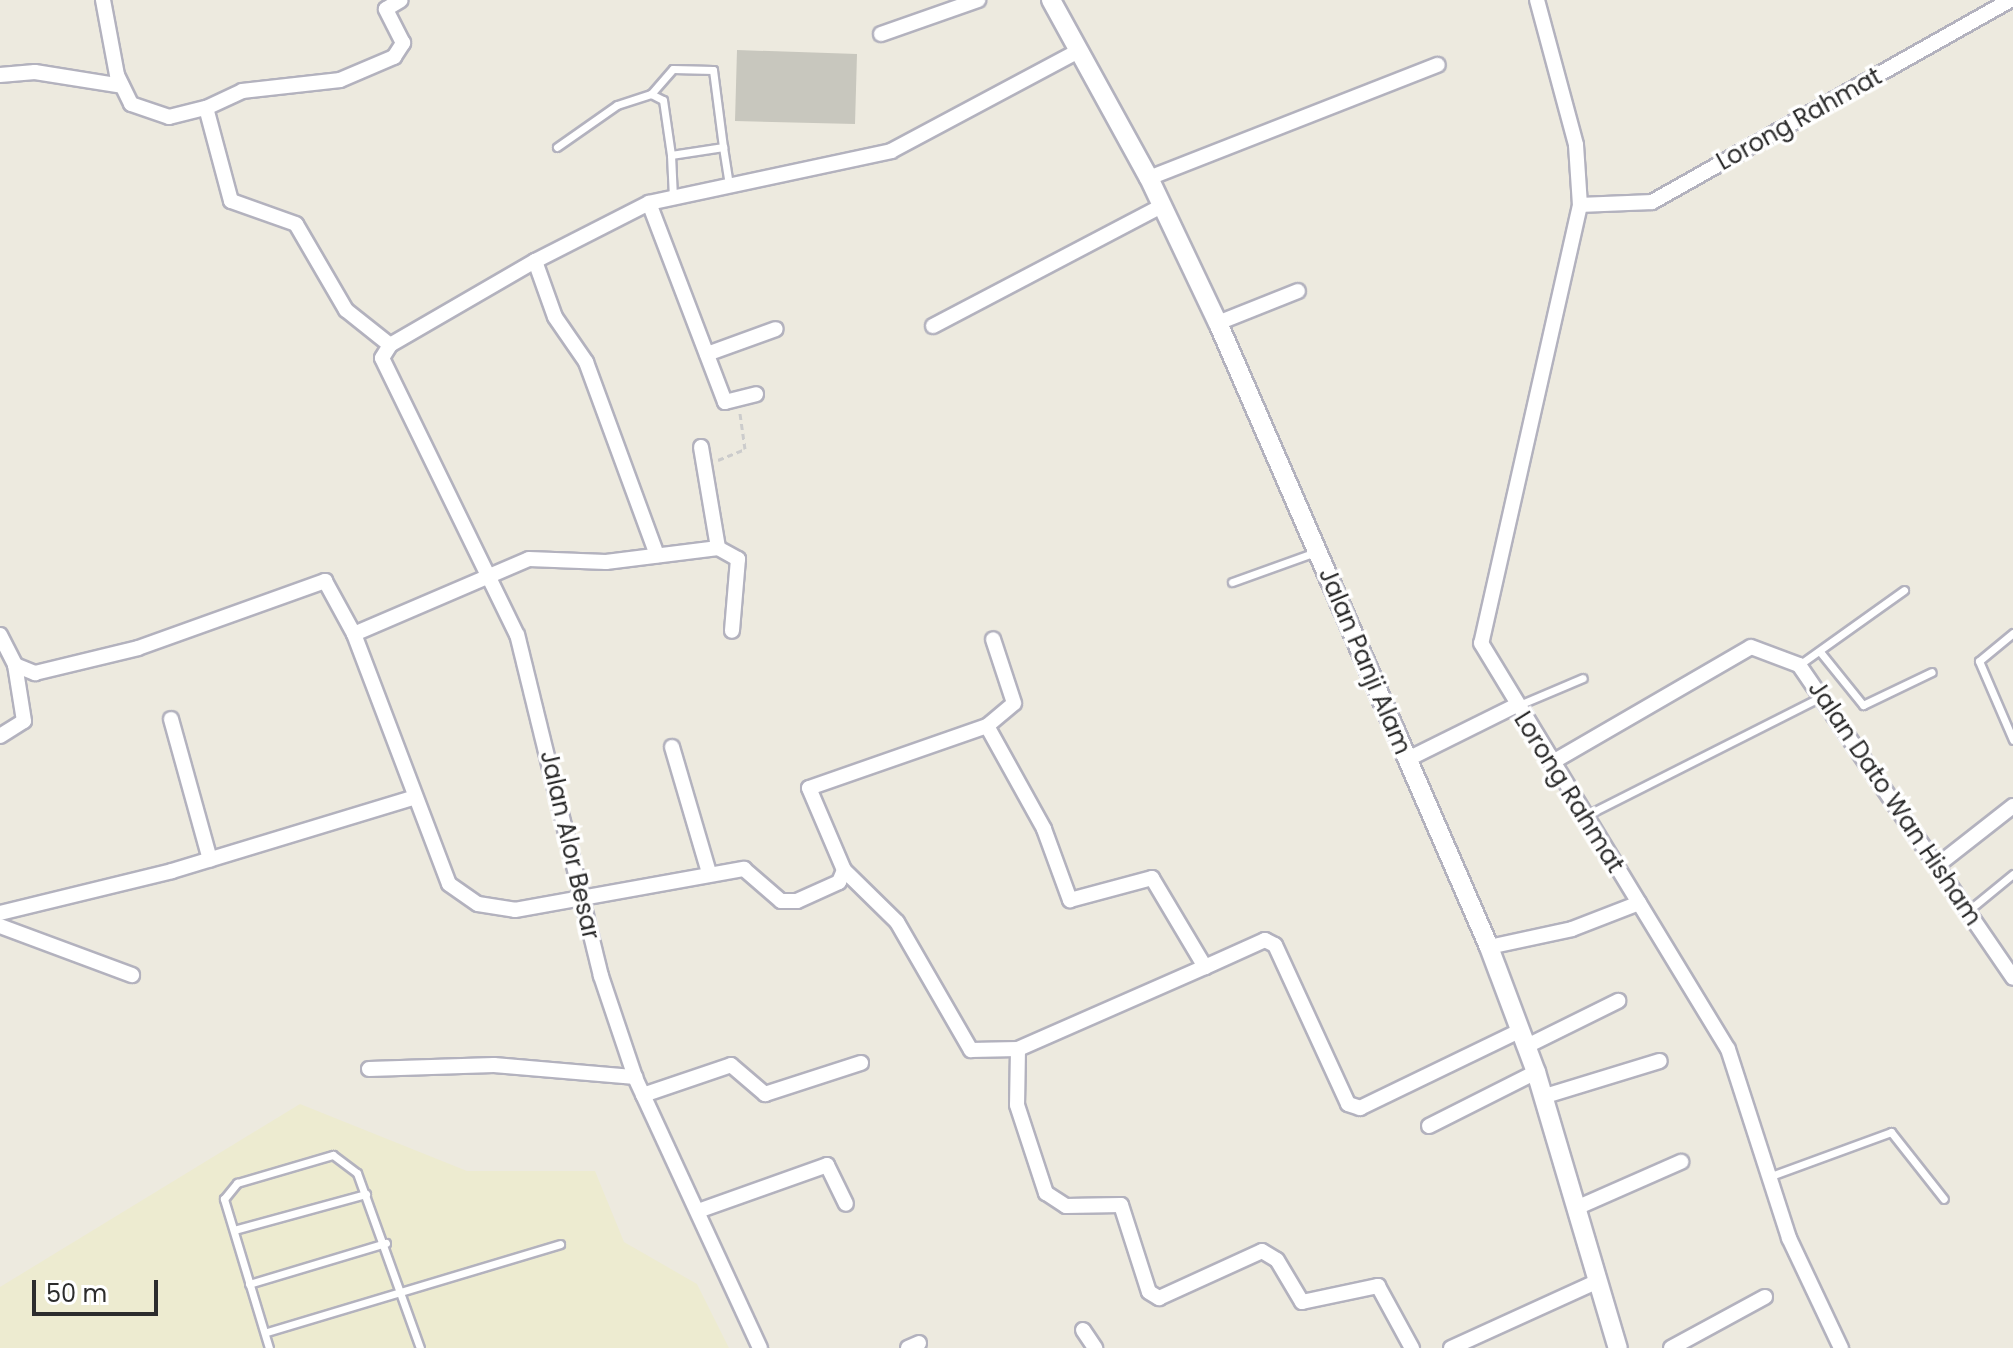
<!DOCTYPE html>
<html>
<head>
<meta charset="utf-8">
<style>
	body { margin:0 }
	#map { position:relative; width:2013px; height:1348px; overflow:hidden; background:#edeadf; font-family:Poppins,sans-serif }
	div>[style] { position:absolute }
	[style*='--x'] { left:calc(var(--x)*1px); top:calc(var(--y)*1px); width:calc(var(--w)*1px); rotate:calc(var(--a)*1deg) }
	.education>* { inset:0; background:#edebd0 }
	.building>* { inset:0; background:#c8c7be }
	.path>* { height:3px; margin-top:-1.5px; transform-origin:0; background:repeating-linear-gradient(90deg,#ccc 0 6px,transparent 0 10px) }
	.roads { filter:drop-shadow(2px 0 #b3b2be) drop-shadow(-2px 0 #b3b2be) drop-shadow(0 2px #b3b2be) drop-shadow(0 -2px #b3b2be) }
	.lane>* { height:7px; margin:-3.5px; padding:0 3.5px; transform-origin:3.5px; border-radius:3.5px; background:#fff }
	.street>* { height:14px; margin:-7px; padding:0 7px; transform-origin:7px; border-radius:7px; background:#fff }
	.secondary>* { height:18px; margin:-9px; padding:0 9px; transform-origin:9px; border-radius:9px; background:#fff }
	span { translate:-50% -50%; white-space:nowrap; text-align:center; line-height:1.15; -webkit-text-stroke:7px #fff; paint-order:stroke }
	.street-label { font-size:24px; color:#2c2c2c }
	.scale { position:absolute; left:32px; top:1280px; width:126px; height:36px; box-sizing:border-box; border:4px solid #2c2c2c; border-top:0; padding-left:10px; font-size:24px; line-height:28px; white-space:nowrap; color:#2c2c2c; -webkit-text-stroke:6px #fff; paint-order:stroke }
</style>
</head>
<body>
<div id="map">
	<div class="education">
		<div style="clip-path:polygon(300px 1104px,467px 1171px,595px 1171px,624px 1242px,697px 1284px,729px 1348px,0 1348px,0 1287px)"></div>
	</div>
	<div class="building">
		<div style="clip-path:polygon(737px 50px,857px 54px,855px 124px,735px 121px)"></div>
	</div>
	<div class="path">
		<div style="--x:718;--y:460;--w:29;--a:-22"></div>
		<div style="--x:745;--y:449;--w:37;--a:-98"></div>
	</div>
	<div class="roads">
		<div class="lane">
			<div style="--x:651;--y:94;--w:33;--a:-49"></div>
			<div style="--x:673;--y:69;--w:40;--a:1.4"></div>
			<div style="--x:713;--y:70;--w:78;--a:82.6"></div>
			<div style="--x:557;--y:147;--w:73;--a:-35"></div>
			<div style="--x:617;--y:105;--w:36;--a:-18"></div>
			<div style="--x:651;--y:94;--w:13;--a:27"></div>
			<div style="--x:663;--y:100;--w:56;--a:81.7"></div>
			<div style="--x:671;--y:155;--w:53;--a:-8.7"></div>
			<div style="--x:723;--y:147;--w:38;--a:81"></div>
			<div style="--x:671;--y:155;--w:42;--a:87.3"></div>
			<div style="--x:1232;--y:582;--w:89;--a:-19.7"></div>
			<div style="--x:2013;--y:633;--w:44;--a:140.5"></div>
			<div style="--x:1979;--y:661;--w:86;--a:66.7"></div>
			<div style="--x:1821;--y:653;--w:67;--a:51.1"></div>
			<div style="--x:1863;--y:705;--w:76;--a:-25.6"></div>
			<div style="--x:1799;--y:665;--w:129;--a:-35.5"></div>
			<div style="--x:1519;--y:705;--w:69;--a:-22.9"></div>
			<div style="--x:1585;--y:816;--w:267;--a:-26.8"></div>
			<div style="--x:1969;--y:910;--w:57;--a:-39.3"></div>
			<div style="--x:1771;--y:1176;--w:128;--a:-20.1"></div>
			<div style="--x:1891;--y:1132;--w:85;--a:51.7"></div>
			<div style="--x:234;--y:1230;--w:137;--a:-15.3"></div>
			<div style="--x:249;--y:1284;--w:143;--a:-16.7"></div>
			<div style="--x:267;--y:1332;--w:306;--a:-16.7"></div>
			<div style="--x:269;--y:1348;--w:156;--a:-106.8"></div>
			<div style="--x:224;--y:1199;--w:21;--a:-51"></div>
			<div style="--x:237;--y:1183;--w:100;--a:-16.3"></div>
			<div style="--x:333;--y:1155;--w:30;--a:37"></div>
			<div style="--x:357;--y:1173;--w:186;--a:70.2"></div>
		</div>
		<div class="street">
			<div style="--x:103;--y:0;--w:76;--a:79.4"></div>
			<div style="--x:117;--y:75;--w:32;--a:64"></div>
			<div style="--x:131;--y:104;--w:40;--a:18.9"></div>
			<div style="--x:169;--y:117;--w:38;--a:-14"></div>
			<div style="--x:1537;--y:0;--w:150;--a:74.9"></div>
			<div style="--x:1576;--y:145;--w:60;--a:86.2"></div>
			<div style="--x:1580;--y:205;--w:449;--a:102.7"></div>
			<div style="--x:1481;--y:643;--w:475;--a:58.7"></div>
			<div style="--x:1728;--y:1049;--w:199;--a:72.1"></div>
			<div style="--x:1789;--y:1238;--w:122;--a:64.7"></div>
			<div style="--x:881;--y:34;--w:103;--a:-19.3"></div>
			<div style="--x:0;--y:75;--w:35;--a:-5"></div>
			<div style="--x:35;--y:72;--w:88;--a:9.1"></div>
			<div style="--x:1149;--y:178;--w:310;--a:-21.4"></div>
			<div style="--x:649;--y:203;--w:213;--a:69.1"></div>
			<div style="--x:725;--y:402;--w:32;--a:-14"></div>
			<div style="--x:1580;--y:205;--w:72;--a:-2.4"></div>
			<div style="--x:1652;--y:202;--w:411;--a:-29.4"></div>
			<div style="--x:535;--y:261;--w:59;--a:70.3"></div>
			<div style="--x:555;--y:317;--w:55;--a:55.4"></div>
			<div style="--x:586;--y:362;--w:206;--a:69.8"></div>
			<div style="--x:1218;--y:323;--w:86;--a:-21.8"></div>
			<div style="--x:933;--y:326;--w:259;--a:-27.7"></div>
			<div style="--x:390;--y:345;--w:56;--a:-141.5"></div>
			<div style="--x:346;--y:310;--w:99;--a:-120.2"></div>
			<div style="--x:296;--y:224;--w:69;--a:-160.5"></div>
			<div style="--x:231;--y:201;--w:96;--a:-105"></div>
			<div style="--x:206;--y:108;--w:40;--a:-25"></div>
			<div style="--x:242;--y:91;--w:99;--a:-6.4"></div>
			<div style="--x:340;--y:80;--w:59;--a:-23.1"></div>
			<div style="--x:394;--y:57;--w:17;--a:-57"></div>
			<div style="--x:403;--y:43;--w:38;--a:-117"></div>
			<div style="--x:386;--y:9;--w:17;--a:-31"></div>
			<div style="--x:707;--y:354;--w:73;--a:-19.9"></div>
			<div style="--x:701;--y:447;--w:102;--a:80.4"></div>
			<div style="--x:354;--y:634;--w:190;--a:-23.2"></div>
			<div style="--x:529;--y:559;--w:77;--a:2.2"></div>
			<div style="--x:606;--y:562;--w:113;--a:-7.1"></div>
			<div style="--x:718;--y:548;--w:23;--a:29"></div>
			<div style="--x:738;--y:559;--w:72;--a:94.8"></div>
			<div style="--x:0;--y:635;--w:34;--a:63"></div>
			<div style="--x:15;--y:665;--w:22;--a:22"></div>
			<div style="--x:35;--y:673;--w:106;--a:-13.6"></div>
			<div style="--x:138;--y:648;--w:199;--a:-19.7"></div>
			<div style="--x:325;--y:581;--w:60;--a:61.3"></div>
			<div style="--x:354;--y:634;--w:267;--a:69.2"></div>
			<div style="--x:449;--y:884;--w:35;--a:35"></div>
			<div style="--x:478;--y:904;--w:37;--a:9"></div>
			<div style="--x:515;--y:910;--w:233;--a:-10.2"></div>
			<div style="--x:744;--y:869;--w:49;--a:40.9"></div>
			<div style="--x:781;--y:901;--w:16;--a:0"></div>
			<div style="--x:797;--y:901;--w:46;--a:-24.3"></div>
			<div style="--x:839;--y:882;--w:13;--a:-67"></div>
			<div style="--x:844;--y:870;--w:89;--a:-113.1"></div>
			<div style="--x:809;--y:788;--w:188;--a:-19.2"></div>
			<div style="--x:987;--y:726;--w:118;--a:61"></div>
			<div style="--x:1044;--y:829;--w:76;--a:69.9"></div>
			<div style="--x:1070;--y:900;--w:85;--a:-15"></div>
			<div style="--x:1152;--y:878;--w:104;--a:59.2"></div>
			<div style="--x:1205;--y:967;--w:66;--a:-24.2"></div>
			<div style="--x:1265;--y:940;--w:11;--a:27"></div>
			<div style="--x:1275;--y:945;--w:175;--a:65.3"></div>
			<div style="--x:1348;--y:1104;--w:13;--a:18"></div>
			<div style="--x:1360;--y:1108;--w:179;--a:-25.8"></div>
			<div style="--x:171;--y:719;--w:146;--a:74.5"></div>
			<div style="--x:987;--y:726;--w:35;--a:-40"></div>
			<div style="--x:1014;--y:703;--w:67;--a:-108.2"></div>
			<div style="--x:0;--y:736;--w:28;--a:-32"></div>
			<div style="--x:24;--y:721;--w:57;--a:-99.1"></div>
			<div style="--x:672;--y:747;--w:131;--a:73.6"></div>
			<div style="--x:1408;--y:759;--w:119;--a:-26.4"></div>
			<div style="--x:1551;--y:763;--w:231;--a:-30.1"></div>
			<div style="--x:1751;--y:647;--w:51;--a:20.6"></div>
			<div style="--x:1799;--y:665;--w:379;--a:55.6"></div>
			<div style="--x:1939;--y:864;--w:94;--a:-38.1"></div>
			<div style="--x:844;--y:870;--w:74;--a:44.5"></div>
			<div style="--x:897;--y:922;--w:148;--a:60"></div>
			<div style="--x:971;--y:1050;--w:47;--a:-1.2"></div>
			<div style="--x:1018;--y:1049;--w:204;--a:-23.7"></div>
			<div style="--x:0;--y:913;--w:177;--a:-13.7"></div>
			<div style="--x:172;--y:871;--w:252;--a:-16.9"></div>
			<div style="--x:0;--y:926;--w:141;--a:20.4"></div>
			<div style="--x:1489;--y:947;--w:85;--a:-12.2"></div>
			<div style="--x:1572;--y:929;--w:72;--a:-21.2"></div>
			<div style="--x:1527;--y:1046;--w:102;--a:-26.3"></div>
			<div style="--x:1018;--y:1049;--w:56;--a:91"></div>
			<div style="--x:1017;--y:1105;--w:93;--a:71.8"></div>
			<div style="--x:1046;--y:1193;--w:24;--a:33"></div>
			<div style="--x:1066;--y:1206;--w:55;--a:-1"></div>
			<div style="--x:1121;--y:1205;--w:91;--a:72.2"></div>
			<div style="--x:1149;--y:1292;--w:12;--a:31"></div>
			<div style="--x:1159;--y:1298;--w:113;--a:-24.5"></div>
			<div style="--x:1262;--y:1251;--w:17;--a:31"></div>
			<div style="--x:1277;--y:1260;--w:49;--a:59.2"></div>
			<div style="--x:1302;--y:1302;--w:78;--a:-11.9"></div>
			<div style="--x:1378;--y:1286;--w:71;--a:61.3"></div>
			<div style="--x:369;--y:1069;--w:125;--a:-1.8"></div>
			<div style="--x:494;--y:1065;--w:142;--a:4.9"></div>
			<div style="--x:643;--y:1095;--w:93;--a:-18.8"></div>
			<div style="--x:731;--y:1065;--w:45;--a:40.5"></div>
			<div style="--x:765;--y:1094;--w:101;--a:-17.9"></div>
			<div style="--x:1542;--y:1097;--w:123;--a:-17"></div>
			<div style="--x:1429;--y:1126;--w:120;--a:-26.8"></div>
			<div style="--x:1576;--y:1208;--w:115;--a:-23.7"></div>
			<div style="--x:698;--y:1211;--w:137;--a:-19.6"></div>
			<div style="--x:827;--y:1165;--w:43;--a:64"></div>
			<div style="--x:1083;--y:1330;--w:22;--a:56"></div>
			<div style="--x:760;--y:1348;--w:298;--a:-114.8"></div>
			<div style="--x:635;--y:1077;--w:107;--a:-108.6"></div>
			<div style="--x:601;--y:976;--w:351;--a:-103.8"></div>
			<div style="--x:517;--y:635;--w:308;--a:-116"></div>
			<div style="--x:382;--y:358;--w:15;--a:-58"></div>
			<div style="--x:390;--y:345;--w:168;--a:-30.1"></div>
			<div style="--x:535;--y:261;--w:128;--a:-27"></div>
			<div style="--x:649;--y:203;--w:248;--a:-12.1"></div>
			<div style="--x:891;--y:151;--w:214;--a:-28.1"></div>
			<div style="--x:908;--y:1348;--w:12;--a:-24"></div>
			<div style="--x:1451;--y:1348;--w:162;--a:-24.5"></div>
			<div style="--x:1671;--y:1348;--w:107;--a:-28.5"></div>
		</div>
		<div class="secondary">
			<div style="--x:1051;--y:0;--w:203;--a:61.2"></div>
			<div style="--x:1149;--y:178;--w:161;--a:64.6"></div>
			<div style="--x:1218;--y:323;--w:680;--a:66.52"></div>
			<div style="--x:1489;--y:947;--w:134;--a:69.4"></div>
			<div style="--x:1536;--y:1072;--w:288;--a:73.5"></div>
		</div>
	</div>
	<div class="street-label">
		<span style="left:1799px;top:119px;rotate:-29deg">Lorong Rahmat</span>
		<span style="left:1365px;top:661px;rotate:67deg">Jalan Panji Alam</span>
		<span style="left:1569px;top:792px;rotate:58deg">Lorong Rahmat</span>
		<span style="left:1895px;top:803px;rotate:56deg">Jalan Dato Wan Hisham</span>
		<span style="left:570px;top:845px;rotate:77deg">Jalan Alor Besar</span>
	</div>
	<div class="scale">50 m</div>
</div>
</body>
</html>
